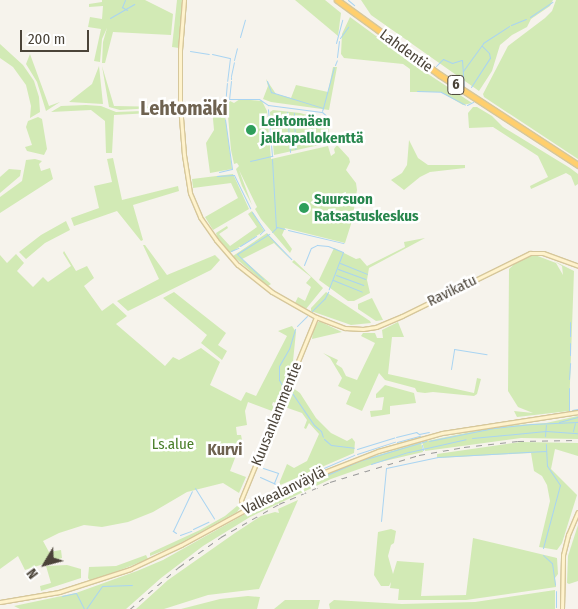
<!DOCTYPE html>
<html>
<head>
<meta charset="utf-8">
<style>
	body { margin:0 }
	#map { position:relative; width:578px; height:609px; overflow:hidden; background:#f6f3ec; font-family:"Fira Sans Condensed",sans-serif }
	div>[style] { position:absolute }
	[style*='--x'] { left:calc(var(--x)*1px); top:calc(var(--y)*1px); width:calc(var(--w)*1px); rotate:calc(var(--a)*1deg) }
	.green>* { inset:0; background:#d2eab5 }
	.stream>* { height:1px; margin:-0.5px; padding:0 0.5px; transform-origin:0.5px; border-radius:0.5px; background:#a9d4f2 }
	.roads { filter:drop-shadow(1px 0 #d6c79b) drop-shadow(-1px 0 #d6c79b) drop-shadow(0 1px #d6c79b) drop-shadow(0 -1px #d6c79b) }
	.secondary>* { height:3px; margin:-1.5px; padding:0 1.5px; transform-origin:1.5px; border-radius:1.5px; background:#fff3cd }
	.highway>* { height:5px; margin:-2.5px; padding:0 2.5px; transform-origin:2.5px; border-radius:2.5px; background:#ffcf6e }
	.rail>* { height:1px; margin-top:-0.5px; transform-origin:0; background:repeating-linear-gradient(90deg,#9a9a9a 0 6px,transparent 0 12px) }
	.dots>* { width:14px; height:14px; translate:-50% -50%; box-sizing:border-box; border:2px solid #fff; border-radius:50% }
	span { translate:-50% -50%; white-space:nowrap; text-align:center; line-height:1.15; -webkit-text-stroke:5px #fff; paint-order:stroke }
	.shield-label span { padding:1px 4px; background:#fff; border:1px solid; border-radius:4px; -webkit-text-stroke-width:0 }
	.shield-label { font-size:14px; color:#4b4439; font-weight:700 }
	.street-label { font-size:15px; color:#4b4439 }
	.leisure-label { font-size:15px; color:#27864d; font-weight:700 }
	.left { translate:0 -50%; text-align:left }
	.park-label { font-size:15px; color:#4a7f2a }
	.neighbourhood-label { font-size:16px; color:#6e6250; font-weight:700 }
	.district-label { font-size:20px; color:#6e6250; font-weight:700 }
	.north { position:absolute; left:20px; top:539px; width:50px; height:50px; -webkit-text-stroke:4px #fff; paint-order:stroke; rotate:233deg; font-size:14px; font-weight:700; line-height:20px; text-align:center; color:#4b4439 }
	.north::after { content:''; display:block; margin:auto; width:18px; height:22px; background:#4b4439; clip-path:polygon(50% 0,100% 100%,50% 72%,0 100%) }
	.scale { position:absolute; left:20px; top:30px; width:69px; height:22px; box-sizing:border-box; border:2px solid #4b4439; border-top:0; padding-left:6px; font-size:15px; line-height:18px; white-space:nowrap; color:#4b4439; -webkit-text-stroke:4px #fff; paint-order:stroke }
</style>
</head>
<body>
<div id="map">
	<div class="green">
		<div style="clip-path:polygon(102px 0,145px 0,173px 14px,171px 35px,113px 32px,105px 63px,102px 63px,103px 42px,107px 28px,102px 39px,100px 62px,94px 61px,101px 29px,88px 27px,90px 17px,102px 19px,103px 6px,89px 7px,89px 4px,102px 2px)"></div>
		<div style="clip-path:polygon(177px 0,182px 0,179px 48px,172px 47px)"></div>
		<div style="clip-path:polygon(295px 0,325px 0,341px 13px,338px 36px)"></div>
		<div style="clip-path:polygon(361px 0,553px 0,550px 6px,531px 19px,527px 27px,512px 35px,500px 45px,492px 71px,479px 91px,371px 15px)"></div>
		<div style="clip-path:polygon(556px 0,578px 0,578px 159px,484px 97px,483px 94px,508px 46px,545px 18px,552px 11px)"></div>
		<div style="clip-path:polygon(350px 17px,425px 72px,472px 103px,463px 105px,441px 92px,410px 92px,410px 69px,403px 64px,344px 58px,341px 54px,342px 34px)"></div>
		<div style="clip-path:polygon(0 44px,23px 65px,34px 81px,39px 97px,40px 112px,30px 118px,31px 106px,26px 85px,13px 67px,0 58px)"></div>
		<div style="clip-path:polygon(30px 54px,49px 106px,60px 102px,46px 111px,37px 82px,26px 64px)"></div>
		<div style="clip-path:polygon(99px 66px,103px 104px,69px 102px,92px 84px)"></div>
		<div style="clip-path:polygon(102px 66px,114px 106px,169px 107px,120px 110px,109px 107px)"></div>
		<div style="clip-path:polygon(333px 67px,337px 67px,329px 110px,271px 102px,263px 99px,268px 86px,266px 79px,276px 94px,291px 98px,296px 85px,328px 92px)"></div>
		<div style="clip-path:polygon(240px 99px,262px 101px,267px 111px,271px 159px,328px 146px,331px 156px,335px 153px,334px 149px,337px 145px,349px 158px,350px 162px,346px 170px,356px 183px,357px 190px,352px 221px,345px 243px,285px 228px,282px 235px,292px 249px,290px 253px,261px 219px,255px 209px,257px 207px,239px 170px,252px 205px,242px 186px,236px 169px,239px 166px,237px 163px,234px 164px,231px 150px,227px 105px,230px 101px,234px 103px)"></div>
		<div style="clip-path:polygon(86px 105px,101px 106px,116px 112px,169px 110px,169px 112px,114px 115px,112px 153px,106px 153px,105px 121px,91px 110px,51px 112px,61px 106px)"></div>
		<div style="clip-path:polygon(224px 107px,232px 169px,210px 173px,206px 143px,214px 130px,212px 108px)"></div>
		<div style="clip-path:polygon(473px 107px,477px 107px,492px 116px,503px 127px,570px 168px,578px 174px,578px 184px,575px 186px,571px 176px,566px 173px,531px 189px,530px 186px,548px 177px,538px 156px,493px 127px,469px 128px,468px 113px)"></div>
		<div style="clip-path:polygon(273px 110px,300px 113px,325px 120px,329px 125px,328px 141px,324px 144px,274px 155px,270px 112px)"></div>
		<div style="clip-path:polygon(38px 117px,42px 119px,47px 149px,44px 155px,27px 151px,25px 147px,32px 145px,26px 127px,28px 121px)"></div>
		<div style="clip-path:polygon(409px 140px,418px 158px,428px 165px,465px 165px,465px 168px,430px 172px,420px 177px,404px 190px,391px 180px,402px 173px,407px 165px)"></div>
		<div style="clip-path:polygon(113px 158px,122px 200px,178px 186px,179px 191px,133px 205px,143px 240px,141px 241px,117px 211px,74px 226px,71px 218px,99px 208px,94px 186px,112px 182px,107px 159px)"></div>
		<div style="clip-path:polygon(35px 159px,42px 161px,39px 164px,41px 171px,50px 168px,53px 179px,0 213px,0 197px,22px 181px,26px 160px)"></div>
		<div style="clip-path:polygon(9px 169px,21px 170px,20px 176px,0 193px,0 177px)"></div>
		<div style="clip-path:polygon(233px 174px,249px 209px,213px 230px,205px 217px,238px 198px,231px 183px,193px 188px,192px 179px)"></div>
		<div style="clip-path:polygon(252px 211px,264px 231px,230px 253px,217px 237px,216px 233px,227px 226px,228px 228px,219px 234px,230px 246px,257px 227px,248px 214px)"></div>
		<div style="clip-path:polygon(66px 221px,70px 230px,45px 243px,26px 259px,19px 252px,41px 235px)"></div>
		<div style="clip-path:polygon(267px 233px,290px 259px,274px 243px,242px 259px,271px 284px,268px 286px,233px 256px)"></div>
		<div style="clip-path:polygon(425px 238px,369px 268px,367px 280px,370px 293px,354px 301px,348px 301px,319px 280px,334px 248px,356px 259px,360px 258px,367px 266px,405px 247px,404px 242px)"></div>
		<div style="clip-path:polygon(143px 245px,145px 245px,167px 275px,215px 255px,220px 260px,211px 270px,128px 311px,117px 301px,159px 279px)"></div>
		<div style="clip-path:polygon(64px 251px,76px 271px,87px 266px,94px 278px,84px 286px,102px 311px,113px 303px,127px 316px,116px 324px,165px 366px,173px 357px,179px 360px,201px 348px,220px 362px,210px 385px,241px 401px,246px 392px,256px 396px,287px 336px,278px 331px,292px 326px,296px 332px,293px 361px,276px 403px,273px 402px,272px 405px,274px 407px,272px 411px,248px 402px,245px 411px,247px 425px,236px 427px,237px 435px,241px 435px,242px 440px,230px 471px,246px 477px,239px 493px,223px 483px,187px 492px,153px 512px,128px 522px,102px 527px,84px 525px,59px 533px,43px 541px,49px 552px,61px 550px,62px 558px,25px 570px,18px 556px,0 569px,0 255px,7px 263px,16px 254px,24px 263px,17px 271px,33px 287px,43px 277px,48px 282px,71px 266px,63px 253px)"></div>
		<div style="clip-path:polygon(535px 255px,556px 263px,563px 275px,562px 266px,554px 261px,574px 271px,569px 411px,517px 417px,514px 411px,533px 413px,518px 407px,508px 391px,509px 269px,520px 259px)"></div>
		<div style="clip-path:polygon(294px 260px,323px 288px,306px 309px,295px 303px,298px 297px,305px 301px,311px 287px,306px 283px,311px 277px,292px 262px)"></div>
		<div style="clip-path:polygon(174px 292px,226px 333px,218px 345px,227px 351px,222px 360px,201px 343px,207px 335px,163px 298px)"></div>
		<div style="clip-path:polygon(326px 292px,370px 321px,371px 323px,351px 325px,311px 311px,311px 308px)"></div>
		<div style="clip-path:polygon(372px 298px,383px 320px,376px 321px,358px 309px,358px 304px)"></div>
		<div style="clip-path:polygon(318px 322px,321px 322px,342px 332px,312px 339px,313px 330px)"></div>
		<div style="clip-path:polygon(398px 322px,404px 337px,392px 337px,388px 374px,474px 393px,477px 378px,481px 379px,477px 394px,474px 396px,433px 392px,425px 393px,417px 392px,415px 388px,385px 380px,379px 373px,362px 411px,346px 404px,351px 392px,338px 386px,342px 378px,330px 358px,323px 353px,338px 360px,336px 364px,342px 368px,346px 376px,357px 380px,375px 343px,361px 336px,363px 333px,375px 333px,377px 338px,383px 338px,382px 330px)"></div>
		<div style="clip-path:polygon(295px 374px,298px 376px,293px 388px,300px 393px,316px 418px,331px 433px,347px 441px,352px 438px,355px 442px,354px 453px,278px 486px,287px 464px,294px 468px,307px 461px,319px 434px,309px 423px,306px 429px,304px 428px,307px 420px,302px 413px,282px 406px)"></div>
		<div style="clip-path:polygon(385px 385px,414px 393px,416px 403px,390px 406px,390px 414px,371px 417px,370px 411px,382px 410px,384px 397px,376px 398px,376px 394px)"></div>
		<div style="clip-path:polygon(578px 416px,578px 439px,521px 438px,425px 451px,422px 442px,499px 426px,546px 423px)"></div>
		<div style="clip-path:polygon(421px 442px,423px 452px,376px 463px,331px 479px,250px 517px,203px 546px,161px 578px,126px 609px,20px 609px,14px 606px,76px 593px,137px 571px,163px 560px,254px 509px,312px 480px,358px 461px)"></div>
		<div style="clip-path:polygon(521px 442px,578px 443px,578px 456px,555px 449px,551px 469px,577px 495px,562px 543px,557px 550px,539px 547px,550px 501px,547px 485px,542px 476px,534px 471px,531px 453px,437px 458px,437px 454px)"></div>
		<div style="clip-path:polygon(298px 500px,259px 589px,208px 595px,164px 609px,136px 609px,168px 580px,235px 533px,261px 516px,275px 512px,279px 513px,278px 509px)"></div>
		<div style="clip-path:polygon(237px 506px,240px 508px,237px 512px,175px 546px,150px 556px,150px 553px,200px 530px,225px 516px)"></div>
		<div style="clip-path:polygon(578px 525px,578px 581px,569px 584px,567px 583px,568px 556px)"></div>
		<div style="clip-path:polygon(391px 529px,396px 531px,394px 543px,391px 545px,388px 556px,393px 574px,397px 561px,424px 563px,421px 596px,466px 595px,473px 538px,557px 558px,558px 574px,555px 578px,556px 587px,466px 600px,398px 600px,399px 589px,390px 588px,391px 582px,389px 586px,381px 586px,374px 575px,378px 532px)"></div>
		<div style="clip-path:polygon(146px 555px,148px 559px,123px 569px,90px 581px,88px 578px,89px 567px,116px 566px)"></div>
		<div style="clip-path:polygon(67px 565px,81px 569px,81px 578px,41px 591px,40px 586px,51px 583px,46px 566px)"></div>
		<div style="clip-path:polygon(555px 590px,555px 609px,330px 609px,329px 604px,334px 600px,402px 604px,475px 602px)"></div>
		<div style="clip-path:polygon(248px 596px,260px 597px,257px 609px,181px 609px,220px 599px)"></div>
		<div style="clip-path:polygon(285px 600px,320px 600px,318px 609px,274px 609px)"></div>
	</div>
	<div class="stream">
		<div style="--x:125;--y:0;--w:8;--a:113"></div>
		<div style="--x:122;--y:7;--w:6;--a:31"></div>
		<div style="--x:348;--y:0;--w:8;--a:40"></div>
		<div style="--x:530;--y:17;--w:27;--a:-34"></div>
		<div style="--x:110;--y:18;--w:28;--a:-30"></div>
		<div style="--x:511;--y:25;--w:16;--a:-22"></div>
		<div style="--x:240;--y:37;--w:18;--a:-74"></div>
		<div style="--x:340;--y:38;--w:14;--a:-54"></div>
		<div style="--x:336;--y:43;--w:24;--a:-75"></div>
		<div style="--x:190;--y:51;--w:19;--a:9"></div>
		<div style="--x:212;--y:54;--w:18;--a:13"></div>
		<div style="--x:230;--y:58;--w:23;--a:97"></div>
		<div style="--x:337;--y:57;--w:16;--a:-83"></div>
		<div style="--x:234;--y:60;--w:12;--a:-76"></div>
		<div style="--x:335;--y:65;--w:5;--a:-68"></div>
		<div style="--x:436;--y:66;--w:10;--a:-45"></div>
		<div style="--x:443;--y:59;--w:10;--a:24"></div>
		<div style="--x:452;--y:63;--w:10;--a:-17"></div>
		<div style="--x:462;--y:60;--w:27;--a:86"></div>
		<div style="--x:463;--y:71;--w:34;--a:-54"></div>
		<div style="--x:483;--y:43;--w:31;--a:-33"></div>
		<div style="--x:231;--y:76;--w:14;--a:-78"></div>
		<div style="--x:231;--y:79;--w:2;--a:-90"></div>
		<div style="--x:231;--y:81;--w:18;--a:96"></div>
		<div style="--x:229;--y:99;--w:30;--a:0"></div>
		<div style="--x:259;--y:99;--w:11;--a:34"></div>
		<div style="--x:268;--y:105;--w:54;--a:7.4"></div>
		<div style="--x:322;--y:112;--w:9;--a:41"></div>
		<div style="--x:267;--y:81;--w:12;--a:70"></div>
		<div style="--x:271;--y:92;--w:54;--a:17.1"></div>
		<div style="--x:323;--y:108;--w:3;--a:108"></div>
		<div style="--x:471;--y:87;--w:35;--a:-57"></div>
		<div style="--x:490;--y:58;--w:5;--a:-101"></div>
		<div style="--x:489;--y:53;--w:10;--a:-135"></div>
		<div style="--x:417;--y:91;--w:24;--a:2"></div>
		<div style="--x:441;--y:92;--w:27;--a:28"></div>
		<div style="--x:225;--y:105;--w:22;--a:-85"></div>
		<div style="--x:467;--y:105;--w:7;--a:-27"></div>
		<div style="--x:225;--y:108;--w:9;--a:90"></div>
		<div style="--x:323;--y:108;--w:42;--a:-75"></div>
		<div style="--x:287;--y:112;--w:40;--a:85.7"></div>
		<div style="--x:294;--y:113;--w:36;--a:88"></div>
		<div style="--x:272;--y:159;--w:69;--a:86.7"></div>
		<div style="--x:250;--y:161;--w:23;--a:-13"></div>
		<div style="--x:272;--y:156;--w:47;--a:-94.9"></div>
		<div style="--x:219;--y:172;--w:13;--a:-13"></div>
		<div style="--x:232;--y:169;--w:50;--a:-98"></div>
		<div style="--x:217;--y:176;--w:17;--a:-3"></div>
		<div style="--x:234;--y:175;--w:37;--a:64"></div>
		<div style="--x:252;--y:212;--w:22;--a:56"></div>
		<div style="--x:264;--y:230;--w:6;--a:135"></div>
		<div style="--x:288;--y:230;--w:57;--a:13.3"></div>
		<div style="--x:272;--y:232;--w:7;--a:-45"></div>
		<div style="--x:277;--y:227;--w:8;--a:14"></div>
		<div style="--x:267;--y:234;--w:35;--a:46"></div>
		<div style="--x:240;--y:246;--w:19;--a:-32"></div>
		<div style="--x:231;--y:251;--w:8;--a:-23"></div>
		<div style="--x:340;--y:263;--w:29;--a:22"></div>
		<div style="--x:304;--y:265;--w:18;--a:-68"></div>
		<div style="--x:311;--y:248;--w:7;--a:-27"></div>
		<div style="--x:317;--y:245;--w:11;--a:5"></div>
		<div style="--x:328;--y:246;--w:16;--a:22"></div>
		<div style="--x:343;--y:252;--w:40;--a:111"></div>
		<div style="--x:338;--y:269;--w:29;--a:20"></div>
		<div style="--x:336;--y:275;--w:29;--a:20"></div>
		<div style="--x:263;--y:279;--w:36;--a:-136"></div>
		<div style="--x:237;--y:254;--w:38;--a:-32"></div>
		<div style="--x:333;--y:280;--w:31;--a:22"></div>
		<div style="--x:312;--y:311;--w:18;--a:-45"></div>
		<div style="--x:325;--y:298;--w:7;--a:-63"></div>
		<div style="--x:297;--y:326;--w:14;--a:-45"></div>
		<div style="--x:570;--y:336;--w:14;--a:-90"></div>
		<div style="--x:570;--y:343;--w:12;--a:90"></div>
		<div style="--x:451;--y:369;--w:20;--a:-81"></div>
		<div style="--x:454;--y:349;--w:33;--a:9"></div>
		<div style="--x:569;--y:379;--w:16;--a:-86"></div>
		<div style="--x:282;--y:385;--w:6;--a:-121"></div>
		<div style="--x:279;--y:380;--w:14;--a:-90"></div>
		<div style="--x:279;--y:366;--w:20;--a:-60"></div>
		<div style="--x:289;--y:349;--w:21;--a:-73"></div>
		<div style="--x:290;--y:390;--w:42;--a:55.6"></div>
		<div style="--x:314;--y:425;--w:9;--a:41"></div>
		<div style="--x:321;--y:431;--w:6;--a:72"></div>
		<div style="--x:572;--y:410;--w:6;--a:-9"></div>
		<div style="--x:569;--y:412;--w:24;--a:-90"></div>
		<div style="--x:551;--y:414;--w:18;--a:-6"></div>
		<div style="--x:559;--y:422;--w:20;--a:-15"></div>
		<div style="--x:573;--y:431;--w:8;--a:-76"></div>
		<div style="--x:545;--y:436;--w:11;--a:-85"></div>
		<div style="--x:396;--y:437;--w:21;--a:-14"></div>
		<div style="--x:416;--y:432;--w:4;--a:34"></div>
		<div style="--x:419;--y:434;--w:10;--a:-11"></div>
		<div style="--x:472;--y:438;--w:74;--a:-5.4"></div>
		<div style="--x:546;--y:431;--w:32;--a:4"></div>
		<div style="--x:324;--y:439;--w:9;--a:41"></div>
		<div style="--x:331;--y:445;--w:23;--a:7"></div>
		<div style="--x:429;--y:441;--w:66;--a:-11.3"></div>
		<div style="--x:494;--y:428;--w:38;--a:-6"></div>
		<div style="--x:532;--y:424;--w:46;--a:-2.5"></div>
		<div style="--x:397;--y:442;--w:24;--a:-15"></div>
		<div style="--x:422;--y:445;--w:5;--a:79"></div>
		<div style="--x:357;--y:449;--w:39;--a:-17"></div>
		<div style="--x:357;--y:454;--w:40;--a:-18"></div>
		<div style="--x:371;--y:464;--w:40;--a:-18"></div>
		<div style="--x:409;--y:452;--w:58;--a:-12.8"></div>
		<div style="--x:263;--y:468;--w:16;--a:18"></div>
		<div style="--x:278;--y:473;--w:11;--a:112"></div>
		<div style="--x:312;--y:473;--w:46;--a:-23.2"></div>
		<div style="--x:260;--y:477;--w:22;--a:24"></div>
		<div style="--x:281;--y:487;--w:32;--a:-24"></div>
		<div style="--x:299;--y:487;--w:65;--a:-23.4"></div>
		<div style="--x:359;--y:461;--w:70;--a:-16.6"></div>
		<div style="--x:195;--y:488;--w:36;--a:58"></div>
		<div style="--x:381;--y:521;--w:53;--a:-84.6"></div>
		<div style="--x:386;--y:468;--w:53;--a:-11.9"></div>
		<div style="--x:438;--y:457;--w:108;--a:-3.2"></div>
		<div style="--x:193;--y:529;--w:17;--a:-25"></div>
		<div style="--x:176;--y:533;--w:4;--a:-146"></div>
		<div style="--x:173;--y:531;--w:44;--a:-64.6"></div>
		<div style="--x:180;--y:535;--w:12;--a:-20"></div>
		<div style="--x:543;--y:548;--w:65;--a:-74.9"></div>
		<div style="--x:560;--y:485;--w:23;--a:-124"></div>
		<div style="--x:547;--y:466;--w:22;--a:-93"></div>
		<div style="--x:543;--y:555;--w:12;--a:42"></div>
		<div style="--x:552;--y:563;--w:22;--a:82"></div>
		<div style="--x:556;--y:591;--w:16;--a:90"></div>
		<div style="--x:62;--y:596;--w:14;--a:-12"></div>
		<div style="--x:76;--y:593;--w:18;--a:63"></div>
		<div style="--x:86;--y:609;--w:28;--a:-55"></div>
		<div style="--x:102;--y:586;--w:30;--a:-2"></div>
	</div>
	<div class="roads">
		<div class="secondary">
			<div style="--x:184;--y:0;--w:50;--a:94.6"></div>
			<div style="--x:180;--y:50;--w:55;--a:90"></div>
			<div style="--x:180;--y:105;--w:50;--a:85.4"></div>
			<div style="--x:184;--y:155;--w:38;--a:81"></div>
			<div style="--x:190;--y:193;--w:26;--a:67"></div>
			<div style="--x:200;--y:217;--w:28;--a:55"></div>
			<div style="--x:216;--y:240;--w:33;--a:49"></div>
			<div style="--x:238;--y:265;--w:43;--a:38.5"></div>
			<div style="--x:272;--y:292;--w:51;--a:29.6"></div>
			<div style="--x:316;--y:317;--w:31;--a:21"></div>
			<div style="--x:345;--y:328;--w:18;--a:3"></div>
			<div style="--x:363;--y:329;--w:13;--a:-9"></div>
			<div style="--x:376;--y:327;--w:28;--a:-23"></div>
			<div style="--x:402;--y:316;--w:143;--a:-26.2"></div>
			<div style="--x:530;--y:253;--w:13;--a:0"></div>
			<div style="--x:543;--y:253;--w:37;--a:20"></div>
			<div style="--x:244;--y:510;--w:10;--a:-107"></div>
			<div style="--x:241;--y:500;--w:198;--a:-67.7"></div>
			<div style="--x:0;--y:602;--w:60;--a:-9.6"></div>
			<div style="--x:59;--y:592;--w:75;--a:-17.9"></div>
			<div style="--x:130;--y:569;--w:56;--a:-25.2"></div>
			<div style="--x:181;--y:545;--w:123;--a:-28.6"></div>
			<div style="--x:289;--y:486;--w:96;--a:-21.5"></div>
			<div style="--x:378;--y:451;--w:66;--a:-15.7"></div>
			<div style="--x:442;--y:433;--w:138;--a:-8.8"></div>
			<div style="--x:562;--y:609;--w:54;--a:-88.9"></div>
			<div style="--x:563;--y:555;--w:21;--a:-76"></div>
			<div style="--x:568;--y:535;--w:25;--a:-67"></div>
		</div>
		<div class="highway">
			<div style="--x:337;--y:0;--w:127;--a:36.1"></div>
			<div style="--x:440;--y:75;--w:165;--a:33.1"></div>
		</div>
	</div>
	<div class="rail">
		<div style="--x:130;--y:609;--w:65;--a:-40.6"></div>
		<div style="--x:179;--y:567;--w:52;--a:-35.5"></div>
		<div style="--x:221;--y:537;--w:67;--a:-29.6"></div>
		<div style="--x:279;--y:504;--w:56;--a:-23.3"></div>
		<div style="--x:330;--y:482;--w:93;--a:-16.9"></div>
		<div style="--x:419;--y:455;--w:46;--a:-10.1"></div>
		<div style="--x:464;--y:447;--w:54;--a:-6.3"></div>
		<div style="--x:518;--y:441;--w:60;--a:-1"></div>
	</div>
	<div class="dots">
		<div style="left:251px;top:130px;background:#2e9e5b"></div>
		<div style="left:304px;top:208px;background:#2e9e5b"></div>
	</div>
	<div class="shield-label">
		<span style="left:456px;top:85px">6</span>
	</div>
	<div class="street-label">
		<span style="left:406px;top:51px;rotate:36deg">Lahdentie</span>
		<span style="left:452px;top:291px;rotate:-26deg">Ravikatu</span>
		<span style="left:277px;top:414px;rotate:-68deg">Kuusanlammentie</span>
		<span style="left:284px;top:491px;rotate:-26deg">Valkealanväylä</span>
	</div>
	<div class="leisure-label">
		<span class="left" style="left:261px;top:130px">Lehtomäen<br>jalkapallokenttä</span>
		<span class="left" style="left:314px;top:208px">Suursuon<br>Ratsastuskeskus</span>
	</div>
	<div class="park-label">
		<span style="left:173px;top:445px">Ls.alue</span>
	</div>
	<div class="neighbourhood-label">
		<span style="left:225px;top:450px">Kurvi</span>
	</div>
	<div class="district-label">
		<span style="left:184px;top:108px">Lehtomäki</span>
	</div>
	<div class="north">N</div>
	<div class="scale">200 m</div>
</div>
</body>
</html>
